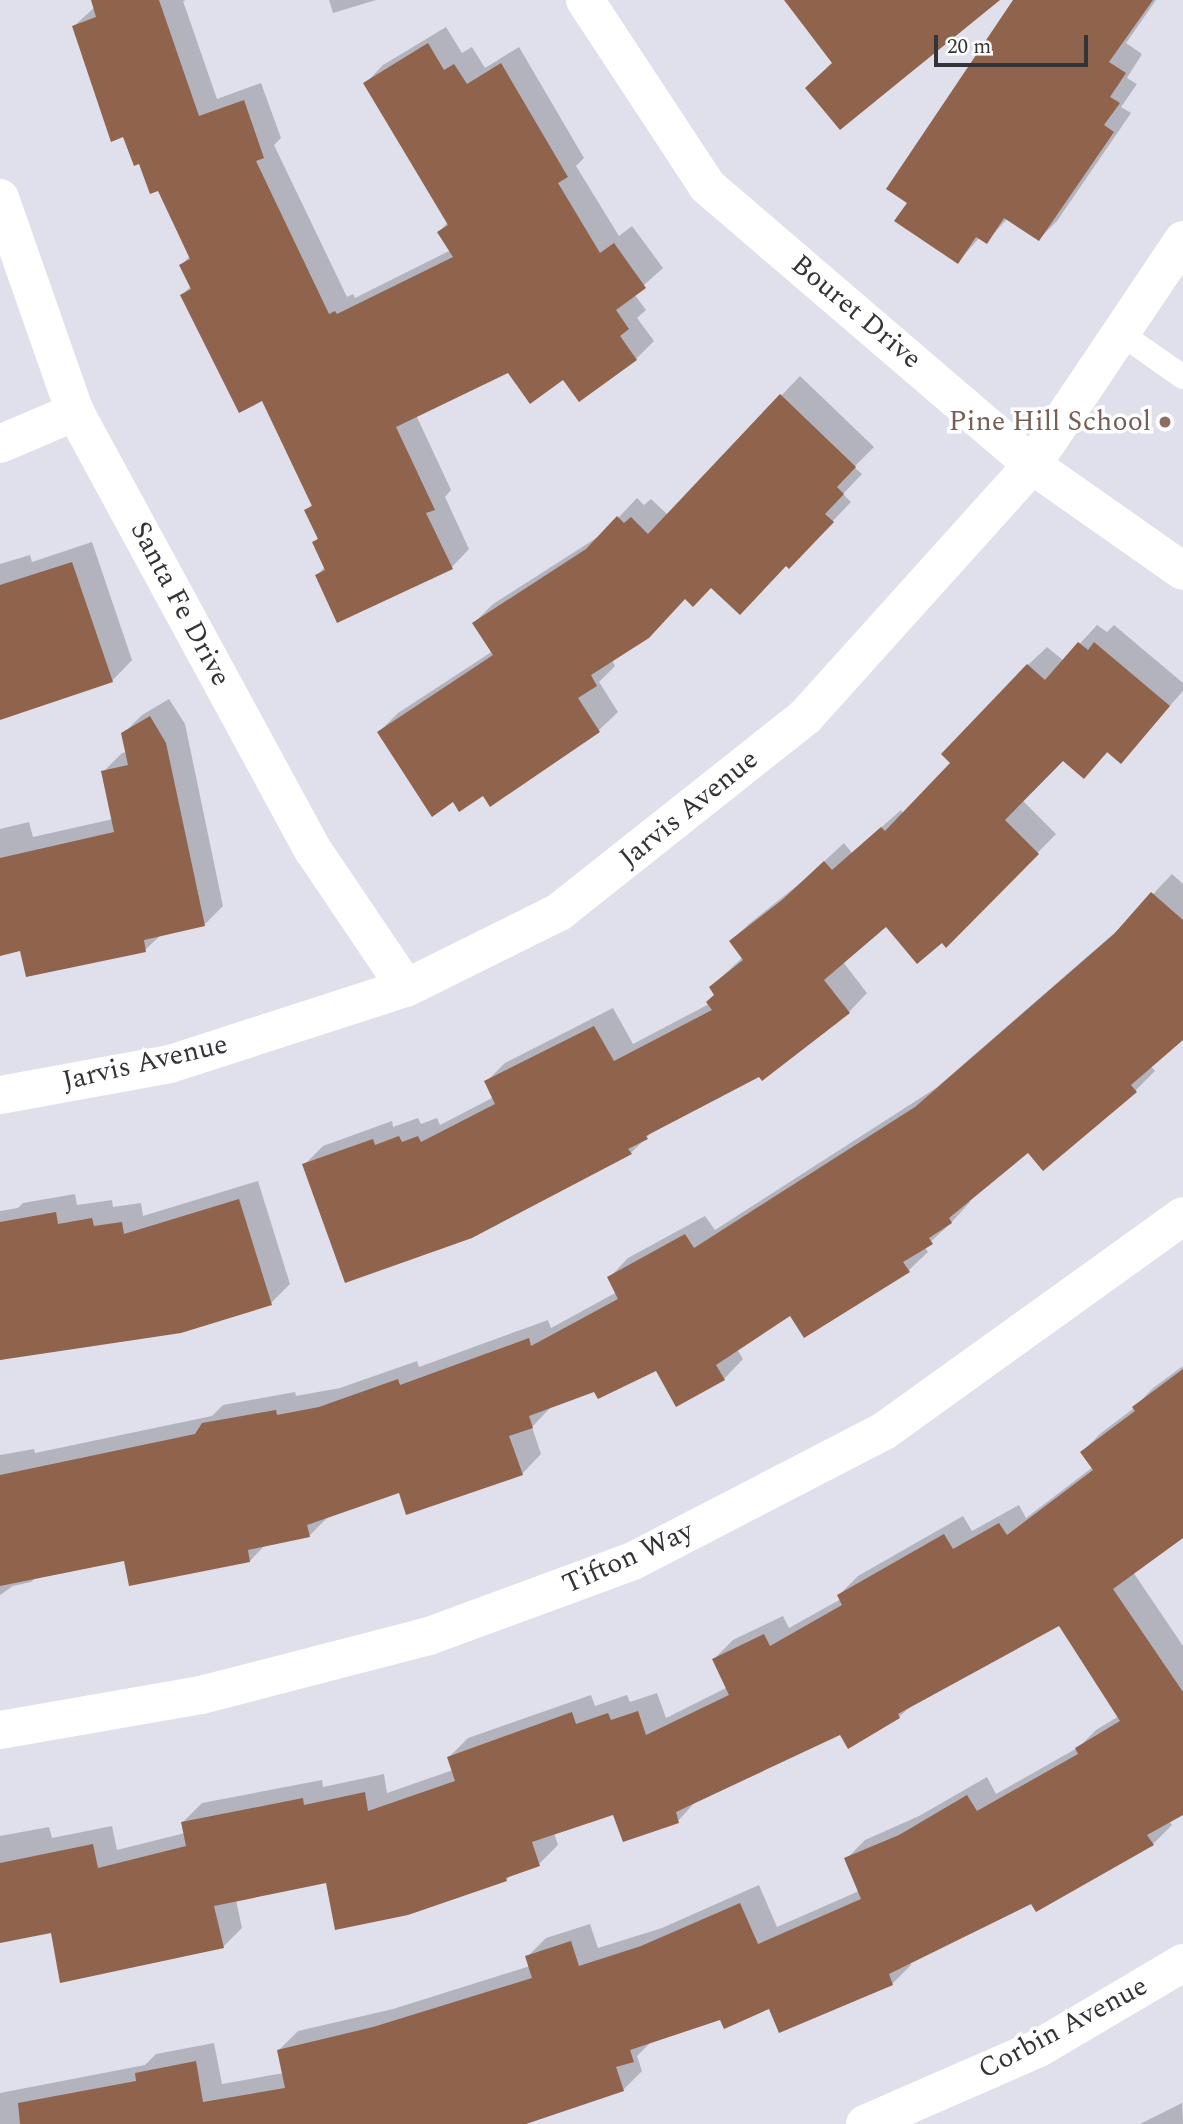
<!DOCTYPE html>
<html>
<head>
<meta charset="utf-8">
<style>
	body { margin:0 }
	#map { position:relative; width:1183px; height:2124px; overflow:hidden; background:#dfe0eb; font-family:Spectral,serif }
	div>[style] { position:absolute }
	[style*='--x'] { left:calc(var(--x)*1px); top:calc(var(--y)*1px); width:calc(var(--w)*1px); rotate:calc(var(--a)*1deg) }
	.shadow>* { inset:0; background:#0003 }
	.building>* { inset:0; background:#90634c }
	.service>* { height:24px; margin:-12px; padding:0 12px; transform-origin:12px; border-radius:12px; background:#fff }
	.minor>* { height:38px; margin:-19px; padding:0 19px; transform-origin:19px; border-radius:19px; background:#fff }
	.dots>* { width:19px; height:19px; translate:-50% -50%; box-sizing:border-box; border:4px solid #fff; border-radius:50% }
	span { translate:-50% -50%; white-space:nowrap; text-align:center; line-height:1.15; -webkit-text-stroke:7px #fff; paint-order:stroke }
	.street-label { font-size:28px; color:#343438 }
	.education-label { font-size:28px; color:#785e54 }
	.right { translate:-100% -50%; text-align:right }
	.scale { position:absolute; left:934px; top:35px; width:154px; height:32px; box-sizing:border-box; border:4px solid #343438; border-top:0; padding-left:9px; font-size:21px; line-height:24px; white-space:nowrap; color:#343438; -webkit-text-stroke:5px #fff; paint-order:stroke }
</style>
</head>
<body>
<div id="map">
	<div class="shadow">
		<div style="clip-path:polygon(94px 0,186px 0,183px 1px,217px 99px,261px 83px,281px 138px,274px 145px,347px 297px,353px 294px,355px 298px,451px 250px,439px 232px,448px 222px,366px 83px,383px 65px,446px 27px,462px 53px,472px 47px,485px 68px,519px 47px,584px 158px,576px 166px,619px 236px,632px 226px,663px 268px,634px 294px,646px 310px,637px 318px,654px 341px,636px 359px,563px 378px,509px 371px,416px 415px,451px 490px,445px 497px,469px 549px,452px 567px,317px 575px,325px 567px,314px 543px,319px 537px,306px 510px,313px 504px,263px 399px,182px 295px,191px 286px,181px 265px,190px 256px,159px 189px,124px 135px,74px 26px,95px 7px)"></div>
		<div style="clip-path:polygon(329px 0,376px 0,333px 13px)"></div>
		<div style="clip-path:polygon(1055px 0,1156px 0,1126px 43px,1142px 54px,1127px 78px,1137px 84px,1121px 107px,1131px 113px,1057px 221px,1039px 239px,1008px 218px,987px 241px,980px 237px,958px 262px,909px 203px)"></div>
		<div style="clip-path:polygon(800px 376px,874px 447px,854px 467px,862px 474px,843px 494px,851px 502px,808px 547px,787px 564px,711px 586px,685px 598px,612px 660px,615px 666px,599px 682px,618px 712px,599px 730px,552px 761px,484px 794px,454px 800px,379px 732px,398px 713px,493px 651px,474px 623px,493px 604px,604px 533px,637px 498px,644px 505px,651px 499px,668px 515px)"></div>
		<div style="clip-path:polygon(92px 542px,132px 660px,112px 681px,0 717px,0 564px,30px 555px,32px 562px)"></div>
		<div style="clip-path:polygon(1097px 625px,1107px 632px,1114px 625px,1183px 683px,1183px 691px,1121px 761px,1109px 751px,1084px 777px,1063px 759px,1022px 800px,1056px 834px,947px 946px,942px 941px,887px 925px,843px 962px,867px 993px,849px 1012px,760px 1075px,654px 1130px,631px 1153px,304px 1165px,323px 1146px,392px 1121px,393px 1127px,418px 1118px,421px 1124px,437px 1118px,440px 1125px,494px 1097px,486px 1082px,505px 1063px,613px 1008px,633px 1044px,709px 1004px,716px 994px,711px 987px,743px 957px,731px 941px,750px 923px,803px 881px,844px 843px,852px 853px,901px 810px,904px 814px,952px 763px,1028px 665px,1047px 647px,1064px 661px)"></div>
		<div style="clip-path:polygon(169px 699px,185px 724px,223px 906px,204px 925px,162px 934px,145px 950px,22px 949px,0 954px,0 829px,29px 822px,33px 837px,113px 819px,103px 772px,122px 753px,127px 752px,123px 734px,142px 715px)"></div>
		<div style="clip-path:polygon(1172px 874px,1183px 884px,1183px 1038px,1151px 1066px,1155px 1071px,1136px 1090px,1043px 1168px,1028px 1151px,969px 1200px,970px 1202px,951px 1223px,925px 1247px,928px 1252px,908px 1271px,791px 1313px,737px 1349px,743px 1359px,724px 1379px,657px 1368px,551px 1407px,532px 1427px,541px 1454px,522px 1474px,400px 1490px,329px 1516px,309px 1536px,265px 1545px,250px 1561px,125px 1559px,36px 1577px,31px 1582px,13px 1586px,0 1595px,0 1455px,34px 1449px,35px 1453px,212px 1416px,223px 1405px,295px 1392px,296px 1396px,340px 1388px,417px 1361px,419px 1367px,548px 1320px,551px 1328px,617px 1292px,609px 1278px,628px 1258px,705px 1216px,715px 1230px,936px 1088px,1127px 922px)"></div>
		<div style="clip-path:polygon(258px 1181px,290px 1284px,271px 1303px,0 1360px,0 1211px,18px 1208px,23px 1203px,75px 1194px,77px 1205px,112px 1200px,113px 1207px,141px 1203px,143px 1216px)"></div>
		<div style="clip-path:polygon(1183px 1366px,1183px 1536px,1133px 1572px,1183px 1646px,1183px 1813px,1169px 1821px,1172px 1825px,1153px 1844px,910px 1962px,911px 1965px,892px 1984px,721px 2017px,652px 2041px,637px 2056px,642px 2071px,623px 2090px,520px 2124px,0 2124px,0 2093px,145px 2065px,156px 2054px,214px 2043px,222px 2084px,284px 2073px,279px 2050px,298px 2031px,393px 2009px,530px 1966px,527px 1957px,546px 1938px,590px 1924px,598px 1948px,662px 1928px,759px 1885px,777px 1927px,859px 1891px,846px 1859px,865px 1840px,919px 1816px,987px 1777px,996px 1794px,1079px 1747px,1096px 1730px,1119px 1716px,1060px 1624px,913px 1704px,899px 1717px,840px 1733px,697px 1800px,678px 1821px,614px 1813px,554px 1833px,558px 1845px,539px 1864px,512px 1874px,506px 1880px,327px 1881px,236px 1900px,242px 1928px,223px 1947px,52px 1931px,0 1941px,0 1836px,49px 1827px,52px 1838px,112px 1826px,117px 1850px,185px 1833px,183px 1822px,202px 1803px,322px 1780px,323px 1787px,384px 1774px,387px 1793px,453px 1770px,449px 1757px,468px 1738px,591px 1695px,595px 1706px,627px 1695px,630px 1702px,657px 1693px,666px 1718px,728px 1687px,714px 1659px,733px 1640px,783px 1616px,789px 1628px,841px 1599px,839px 1595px,858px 1576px,963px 1516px,972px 1531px,1019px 1505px,1026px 1518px,1093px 1467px,1082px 1452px,1101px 1433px,1134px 1408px,1153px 1388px)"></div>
		<div style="clip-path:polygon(1182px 2103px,1183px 2124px,1140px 2124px)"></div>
	</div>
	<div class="building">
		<div style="clip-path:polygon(91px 0,159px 0,199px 116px,244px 100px,264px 158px,256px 161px,329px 314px,335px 311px,337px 314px,453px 257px,437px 232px,448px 225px,363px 83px,428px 43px,444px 70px,454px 64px,467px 84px,501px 63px,568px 177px,558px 183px,600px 253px,614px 243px,646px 288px,616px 310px,629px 329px,620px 336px,637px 360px,579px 402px,563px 380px,530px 404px,508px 373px,396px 427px,435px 510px,426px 513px,453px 569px,337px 623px,315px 575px,325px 570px,312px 542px,318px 539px,304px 510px,312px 506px,262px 401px,239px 413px,180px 295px,191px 289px,179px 265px,190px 259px,158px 191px,150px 194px,139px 164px,134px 166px,123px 137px,111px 142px,72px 26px,96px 17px)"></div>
		<div style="clip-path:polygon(784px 0,1000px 0,840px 130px,805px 88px,832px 63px)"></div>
		<div style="clip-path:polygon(1013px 0,1153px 0,1109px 62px,1126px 73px,1110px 97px,1120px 103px,1104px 125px,1114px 132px,1039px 241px,1004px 218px,987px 244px,976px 237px,958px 264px,894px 221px,907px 203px,886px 189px)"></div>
		<div style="clip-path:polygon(780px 394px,856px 467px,837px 487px,844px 494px,825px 514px,834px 522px,789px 569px,786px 566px,740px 615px,711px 588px,693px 607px,685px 599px,649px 638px,591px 675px,597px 686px,578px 698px,600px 732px,490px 807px,483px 796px,459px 812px,453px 802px,432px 817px,377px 732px,493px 655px,472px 623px,586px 549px,617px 516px,624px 523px,631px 517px,648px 534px)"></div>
		<div style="clip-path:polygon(72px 562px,113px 682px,0 720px,0 585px)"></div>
		<div style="clip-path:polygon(1078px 642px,1088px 650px,1094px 642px,1170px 706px,1121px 764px,1107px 752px,1084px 779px,1063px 761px,1005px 820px,1039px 854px,946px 948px,942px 943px,917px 964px,886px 927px,824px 980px,850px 1013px,762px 1081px,759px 1077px,646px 1136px,648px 1139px,628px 1149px,632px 1154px,472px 1238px,345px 1283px,302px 1164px,373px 1139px,375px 1145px,399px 1136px,402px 1142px,418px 1136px,421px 1142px,495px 1104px,484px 1081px,594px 1026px,614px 1061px,712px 1010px,706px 1002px,714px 995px,709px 987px,743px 960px,729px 941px,782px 900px,824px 861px,832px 870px,881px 827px,885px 831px,950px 763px,941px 754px,1027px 664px,1045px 680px)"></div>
		<div style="clip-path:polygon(150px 716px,166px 743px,205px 926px,144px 940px,146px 952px,26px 977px,20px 951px,0 956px,0 858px,114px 832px,101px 771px,128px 765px,121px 733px)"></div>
		<div style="clip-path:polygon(1151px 892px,1183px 920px,1183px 1040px,1131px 1085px,1137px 1092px,1043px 1171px,1028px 1153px,949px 1218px,952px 1223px,929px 1238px,933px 1244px,903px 1262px,910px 1272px,804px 1338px,790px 1316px,716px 1365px,725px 1380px,676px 1407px,656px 1371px,598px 1399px,594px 1392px,529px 1416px,533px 1428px,509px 1436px,523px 1475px,406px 1515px,399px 1493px,307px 1525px,310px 1537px,248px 1550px,250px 1562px,129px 1586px,124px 1561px,0 1586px,0 1475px,195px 1434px,202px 1423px,276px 1410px,277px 1415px,319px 1407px,398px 1379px,400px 1385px,529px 1338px,531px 1346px,618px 1299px,607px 1277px,685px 1234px,694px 1248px,915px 1107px,1114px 934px)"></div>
		<div style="clip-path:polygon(239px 1199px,272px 1305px,181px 1333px,0 1360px,0 1222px,56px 1212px,58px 1224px,92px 1218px,94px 1226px,122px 1222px,124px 1234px)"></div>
		<div style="clip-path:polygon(1183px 1369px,1183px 1538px,1113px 1589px,1183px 1692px,1183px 1815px,1147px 1835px,1154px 1845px,1036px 1912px,1031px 1904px,889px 1974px,893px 1985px,779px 2033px,769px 2009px,724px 2029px,720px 2020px,630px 2050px,634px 2062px,616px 2067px,624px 2091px,526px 2124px,20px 2124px,18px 2103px,136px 2081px,135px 2073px,196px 2061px,203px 2102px,285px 2088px,277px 2050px,373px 2027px,532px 1978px,525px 1956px,571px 1941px,579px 1966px,641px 1946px,740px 1903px,758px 1944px,861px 1899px,844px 1858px,899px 1835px,967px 1795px,977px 1811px,1078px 1754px,1075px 1748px,1120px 1721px,1059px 1626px,898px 1714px,900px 1718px,848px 1749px,840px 1735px,676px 1812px,679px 1823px,623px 1842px,613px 1815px,532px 1842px,540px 1866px,506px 1878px,507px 1881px,408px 1915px,335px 1930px,326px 1883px,214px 1906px,224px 1948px,60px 1983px,51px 1933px,0 1943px,0 1863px,93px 1844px,98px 1868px,186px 1846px,181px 1822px,303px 1798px,304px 1805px,365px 1792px,368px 1811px,455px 1781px,447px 1757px,572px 1712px,576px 1724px,608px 1713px,611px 1720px,638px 1711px,646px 1735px,729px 1695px,712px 1659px,764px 1634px,770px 1646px,842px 1605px,837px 1595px,944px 1534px,953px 1549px,999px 1523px,1007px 1535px,1093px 1470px,1080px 1452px,1135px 1411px,1132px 1407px)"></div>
	</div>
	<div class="service">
		<div style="--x:1120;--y:333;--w:77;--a:34.9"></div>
	</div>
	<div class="minor">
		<div style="--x:585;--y:0;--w:222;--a:56.7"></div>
		<div style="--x:707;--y:186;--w:428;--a:40.6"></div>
		<div style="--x:1032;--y:465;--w:184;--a:35.1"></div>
		<div style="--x:0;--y:198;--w:227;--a:70.7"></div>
		<div style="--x:75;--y:412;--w:498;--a:61.5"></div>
		<div style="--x:313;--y:850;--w:166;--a:56"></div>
		<div style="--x:0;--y:444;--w:82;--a:-23.1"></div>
		<div style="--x:0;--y:1095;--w:173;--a:-10.3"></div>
		<div style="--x:170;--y:1064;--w:248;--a:-17.9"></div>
		<div style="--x:406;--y:988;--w:171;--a:-26.4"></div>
		<div style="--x:559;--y:912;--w:315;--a:-38.4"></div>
		<div style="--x:806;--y:716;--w:338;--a:-48"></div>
		<div style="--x:1032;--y:465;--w:271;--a:-56.1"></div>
		<div style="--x:0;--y:1730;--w:204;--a:-9.9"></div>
		<div style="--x:201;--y:1695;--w:236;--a:-14.5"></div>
		<div style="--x:429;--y:1636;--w:217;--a:-20.2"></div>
		<div style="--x:633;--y:1561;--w:283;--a:-27.4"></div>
		<div style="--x:884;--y:1431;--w:368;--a:-35.7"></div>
		<div style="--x:865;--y:2124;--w:190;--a:-23.6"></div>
		<div style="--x:1039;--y:2048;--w:167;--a:-30.6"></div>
	</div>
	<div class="dots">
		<div style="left:1165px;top:422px;background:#8d6e63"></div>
	</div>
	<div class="street-label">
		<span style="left:856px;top:312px;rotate:40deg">Bouret Drive</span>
		<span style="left:180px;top:604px;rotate:62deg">Santa Fe Drive</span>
		<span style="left:689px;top:809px;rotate:-39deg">Jarvis Avenue</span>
		<span style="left:145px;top:1063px;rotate:-13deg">Jarvis Avenue</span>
		<span style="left:628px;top:1558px;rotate:-24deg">Tifton Way</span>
		<span style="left:1063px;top:2028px;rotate:-28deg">Corbin Avenue</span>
	</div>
	<div class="education-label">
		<span class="right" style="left:1151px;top:422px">Pine Hill School</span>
	</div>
	<div class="scale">20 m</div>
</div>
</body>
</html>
